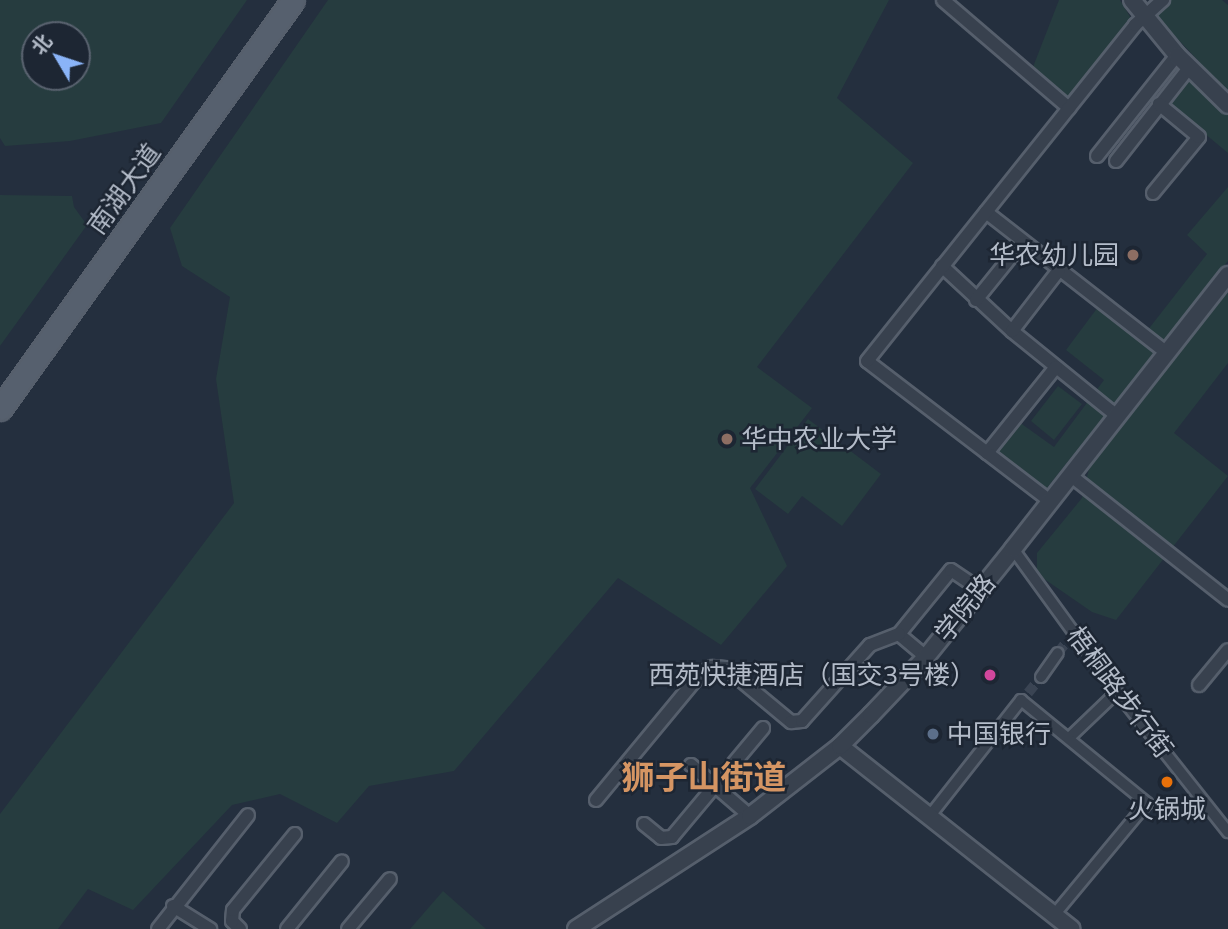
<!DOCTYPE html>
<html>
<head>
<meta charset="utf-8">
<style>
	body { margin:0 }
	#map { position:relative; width:1228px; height:929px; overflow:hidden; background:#242f3e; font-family:Mulish,"Noto Sans SC",sans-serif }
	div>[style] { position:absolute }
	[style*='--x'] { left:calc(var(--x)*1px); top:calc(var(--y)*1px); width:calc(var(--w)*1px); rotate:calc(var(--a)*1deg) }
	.green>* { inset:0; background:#263c3f }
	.pedestrian-tunnel>* { height:10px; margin-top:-5px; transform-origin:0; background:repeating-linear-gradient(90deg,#3a4453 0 10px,transparent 0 15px) }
	.roads { filter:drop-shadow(2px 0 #565f6c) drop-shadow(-2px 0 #565f6c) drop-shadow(0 2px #565f6c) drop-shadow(0 -2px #565f6c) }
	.pedestrian>* { height:10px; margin:-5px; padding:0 5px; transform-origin:5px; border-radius:5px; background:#38414e }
	.minor>* { height:12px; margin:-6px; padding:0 6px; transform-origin:6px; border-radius:6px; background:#38414e }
	.tertiary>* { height:16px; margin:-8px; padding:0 8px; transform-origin:8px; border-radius:8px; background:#38414e }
	.primary>* { height:21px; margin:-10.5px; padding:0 10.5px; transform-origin:10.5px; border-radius:10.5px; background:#56606e }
	.dots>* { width:19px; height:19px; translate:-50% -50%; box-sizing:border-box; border:4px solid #1d2633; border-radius:50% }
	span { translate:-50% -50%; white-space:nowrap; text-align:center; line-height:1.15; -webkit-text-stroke:5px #1d2633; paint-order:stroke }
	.street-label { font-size:26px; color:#b4bcc9 }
	.poi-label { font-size:26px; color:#b4bcc9 }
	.right { translate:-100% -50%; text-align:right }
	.left { translate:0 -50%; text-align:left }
	.district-label { font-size:33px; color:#d59563; font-weight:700 }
	.north { position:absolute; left:21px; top:21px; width:70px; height:70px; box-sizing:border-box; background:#1d2633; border:2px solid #59626f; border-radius:50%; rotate:309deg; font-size:19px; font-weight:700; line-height:28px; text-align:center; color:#b4bcc9 }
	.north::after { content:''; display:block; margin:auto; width:24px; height:32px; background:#8ab4f8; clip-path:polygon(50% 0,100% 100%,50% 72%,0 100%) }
</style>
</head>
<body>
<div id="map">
	<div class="green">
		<div style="clip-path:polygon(evenodd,0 0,247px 0,161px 123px,70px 141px,5px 146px,0 138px,0 0,35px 35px,77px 35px,77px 77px,35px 77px,35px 35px)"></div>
		<div style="clip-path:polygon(328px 0,889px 0,837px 98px,913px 163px,757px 367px,812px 408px,750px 488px,787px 566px,721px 645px,618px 578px,454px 771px,369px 786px,337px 823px,280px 794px,232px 805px,133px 910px,88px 889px,58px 929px,0 929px,0 814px,234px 503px,216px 379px,230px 297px,182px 266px,170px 228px)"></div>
		<div style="clip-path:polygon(1059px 0,1120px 0,1135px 25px,1072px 102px,1033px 67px)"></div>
		<div style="clip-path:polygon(1171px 0,1222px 0,1228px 5px,1228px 92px,1155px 15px)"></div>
		<div style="clip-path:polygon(1190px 79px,1228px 115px,1228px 153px,1169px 104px)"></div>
		<div style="clip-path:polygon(1228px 187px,1228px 261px,1046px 489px,996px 450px,1019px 422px,1054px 447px,1104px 380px,1066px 350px,1098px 307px,1140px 340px,1207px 254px,1187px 235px)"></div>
		<div style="clip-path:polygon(0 195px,72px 196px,74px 207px,87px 225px,0 346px)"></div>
		<div style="clip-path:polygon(1228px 281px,1228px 363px,1174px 433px,1228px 476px,1116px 620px,1092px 612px,1037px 574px,1037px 553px,1082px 498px,1092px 456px)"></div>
		<div style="clip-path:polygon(1058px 386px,1082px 404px,1054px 440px,1031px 421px)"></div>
		<div style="clip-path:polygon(808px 419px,881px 474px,842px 526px,802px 496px,788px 514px,755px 489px)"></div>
		<div style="clip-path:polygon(443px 891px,486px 929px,410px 929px)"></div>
	</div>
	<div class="pedestrian-tunnel">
		<div style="--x:1058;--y:653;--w:15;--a:-53"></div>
		<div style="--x:1028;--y:693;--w:21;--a:-51"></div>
	</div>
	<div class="roads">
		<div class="pedestrian">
			<div style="--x:1013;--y:549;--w:177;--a:54"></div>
			<div style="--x:1117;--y:692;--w:179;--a:51.6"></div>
			<div style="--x:1041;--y:677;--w:29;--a:-55"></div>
			<div style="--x:1069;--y:738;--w:66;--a:-43.8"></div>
			<div style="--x:929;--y:817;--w:149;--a:-51.8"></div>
			<div style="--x:1021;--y:700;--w:163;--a:39.3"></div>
			<div style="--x:1147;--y:803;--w:146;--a:129.7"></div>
		</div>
		<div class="minor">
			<div style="--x:943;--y:0;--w:166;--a:40.6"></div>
			<div style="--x:1097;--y:156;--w:129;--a:-51.6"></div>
			<div style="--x:1116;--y:161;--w:118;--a:-51.9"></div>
			<div style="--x:1153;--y:193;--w:72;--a:-50.6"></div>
			<div style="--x:1199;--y:137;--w:52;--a:-140.5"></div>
			<div style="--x:986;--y:212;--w:229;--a:37.9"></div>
			<div style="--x:942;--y:266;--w:96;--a:42.9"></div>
			<div style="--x:1012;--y:331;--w:135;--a:39"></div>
			<div style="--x:976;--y:300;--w:73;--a:-51.1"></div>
			<div style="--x:1012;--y:331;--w:77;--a:-52.4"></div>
			<div style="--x:987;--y:453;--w:110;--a:-51.3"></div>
			<div style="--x:1070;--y:475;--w:201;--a:38.3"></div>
			<div style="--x:1050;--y:501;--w:230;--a:-142.6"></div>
			<div style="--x:867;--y:361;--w:430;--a:-51.4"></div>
			<div style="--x:1135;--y:25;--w:38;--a:-42"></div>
			<div style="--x:926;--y:657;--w:35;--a:-140"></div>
			<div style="--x:899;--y:634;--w:82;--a:-50.9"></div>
			<div style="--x:951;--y:570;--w:34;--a:34"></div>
			<div style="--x:1199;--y:685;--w:45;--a:-50.4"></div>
			<div style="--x:691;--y:765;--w:78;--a:40.8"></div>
			<div style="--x:596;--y:800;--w:165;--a:-50.4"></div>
			<div style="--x:701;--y:673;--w:13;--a:-29"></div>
			<div style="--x:712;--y:667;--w:14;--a:4"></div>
			<div style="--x:726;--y:668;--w:85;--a:39.7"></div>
			<div style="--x:791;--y:722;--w:11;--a:-5"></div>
			<div style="--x:802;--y:721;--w:102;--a:-48.2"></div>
			<div style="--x:870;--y:645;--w:31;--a:-21"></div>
			<div style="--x:644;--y:824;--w:22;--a:39"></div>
			<div style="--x:661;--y:838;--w:11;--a:-5"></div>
			<div style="--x:672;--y:837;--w:142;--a:-50.1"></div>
			<div style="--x:173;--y:906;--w:44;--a:31.9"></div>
			<div style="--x:158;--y:929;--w:145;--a:-51.7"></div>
			<div style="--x:240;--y:929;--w:11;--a:-135"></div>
			<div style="--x:232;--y:921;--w:11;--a:-85"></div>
			<div style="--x:233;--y:910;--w:98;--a:-50.8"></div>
			<div style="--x:287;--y:929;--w:87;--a:-51"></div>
			<div style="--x:348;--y:929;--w:65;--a:-50"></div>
		</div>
		<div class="tertiary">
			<div style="--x:1132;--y:0;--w:71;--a:50.7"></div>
			<div style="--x:1177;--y:55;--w:71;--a:44.4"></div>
			<div style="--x:840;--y:746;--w:295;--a:38.3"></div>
			<div style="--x:576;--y:929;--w:207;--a:-33"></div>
			<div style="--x:750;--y:816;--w:114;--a:-37.9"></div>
			<div style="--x:840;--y:746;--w:44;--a:-45"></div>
			<div style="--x:871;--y:715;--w:80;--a:-46.5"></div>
			<div style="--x:926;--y:657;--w:139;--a:-51.1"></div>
			<div style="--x:1013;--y:549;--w:348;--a:-51.9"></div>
		</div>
		<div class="primary">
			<div style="--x:0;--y:409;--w:503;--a:-54.38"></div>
		</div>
	</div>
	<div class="dots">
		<div style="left:1133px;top:255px;background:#8d6e63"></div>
		<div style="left:727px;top:439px;background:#8d6e63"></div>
		<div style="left:990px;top:675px;background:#d1479c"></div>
		<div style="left:933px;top:734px;background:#5c6f8a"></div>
		<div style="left:1167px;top:782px;background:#e8710a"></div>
	</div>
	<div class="street-label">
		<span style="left:124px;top:189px;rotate:-54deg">南湖大道</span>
		<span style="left:965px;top:608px;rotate:-51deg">学院路</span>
		<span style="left:1120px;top:692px;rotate:53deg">梧桐路步行街</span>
	</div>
	<div class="poi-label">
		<span class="right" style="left:1119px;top:255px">华农幼儿园</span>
		<span class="left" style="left:741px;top:439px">华中农业大学</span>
		<span class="right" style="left:976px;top:675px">西苑快捷酒店（国交3号楼）</span>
		<span class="left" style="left:947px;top:734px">中国银行</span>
		<span style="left:1167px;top:809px">火锅城</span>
	</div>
	<div class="district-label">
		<span style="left:704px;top:777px">狮子山街道</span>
	</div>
	<div class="north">北</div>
</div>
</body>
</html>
